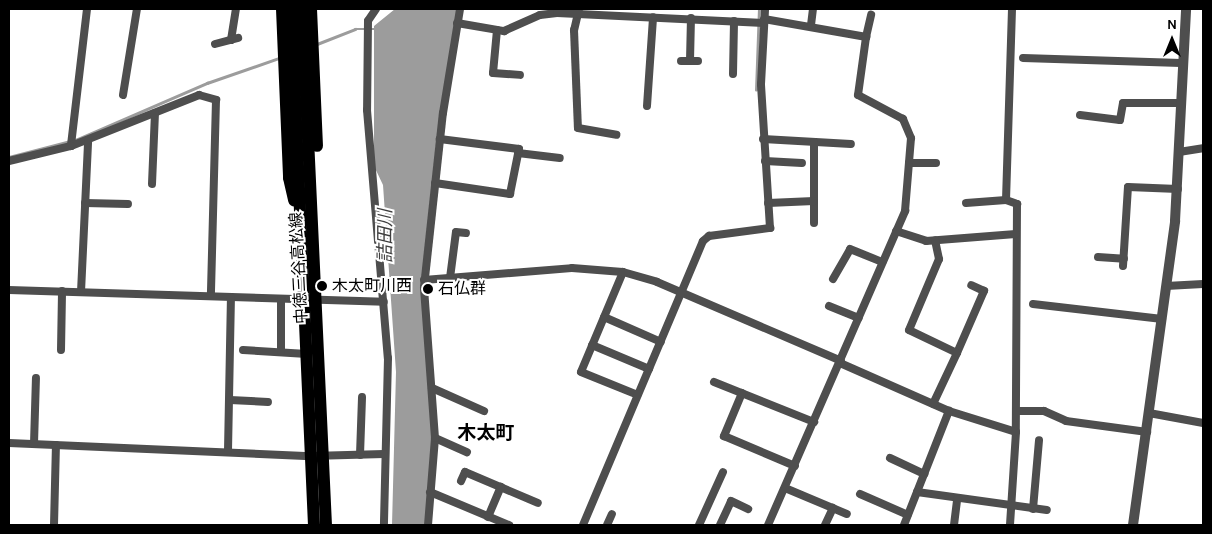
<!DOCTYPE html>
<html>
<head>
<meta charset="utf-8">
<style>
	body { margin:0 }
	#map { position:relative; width:1212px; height:534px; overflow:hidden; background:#fff; font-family:Karla,"Noto Sans JP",sans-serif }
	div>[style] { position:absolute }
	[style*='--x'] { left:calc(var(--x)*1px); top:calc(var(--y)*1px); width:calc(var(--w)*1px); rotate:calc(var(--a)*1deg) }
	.water>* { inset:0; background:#9c9c9c }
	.stream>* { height:2.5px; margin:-1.25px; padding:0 1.25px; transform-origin:1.25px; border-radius:1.25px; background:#9c9c9c }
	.minor>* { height:8px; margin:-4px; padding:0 4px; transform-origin:4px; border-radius:4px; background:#4e4e4e }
	.tertiary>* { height:10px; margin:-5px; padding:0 5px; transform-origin:5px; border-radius:5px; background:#4e4e4e }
	.primary>* { height:12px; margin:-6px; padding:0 6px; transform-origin:6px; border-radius:6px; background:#000 }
	.dots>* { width:14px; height:14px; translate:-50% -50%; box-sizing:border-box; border:2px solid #fff; border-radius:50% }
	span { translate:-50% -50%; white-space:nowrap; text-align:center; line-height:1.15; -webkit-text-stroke:4px #fff; paint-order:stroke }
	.street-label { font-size:16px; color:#000 }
	.poi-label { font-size:16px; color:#000 }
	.left { translate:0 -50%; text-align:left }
	.water-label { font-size:18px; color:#3d3d3d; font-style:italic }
	.quarter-label { font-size:19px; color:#000; font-weight:700 }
	.frame { position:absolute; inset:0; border:10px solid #000; pointer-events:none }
	.north { position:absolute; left:1147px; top:15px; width:50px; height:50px; -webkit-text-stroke:4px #fff; paint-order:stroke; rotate:0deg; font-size:14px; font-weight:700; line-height:20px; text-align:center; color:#000 }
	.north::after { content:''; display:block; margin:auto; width:18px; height:22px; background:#000; clip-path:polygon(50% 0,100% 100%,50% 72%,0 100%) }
</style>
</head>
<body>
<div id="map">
	<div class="water">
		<div style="clip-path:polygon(395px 9px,458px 9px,437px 136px,421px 286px,432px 438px,425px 525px,392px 525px,396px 372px,383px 185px,374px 166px,374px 26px)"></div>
	</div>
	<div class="stream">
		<div style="--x:317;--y:44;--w:41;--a:-21.5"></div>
		<div style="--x:355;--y:29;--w:21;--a:0"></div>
		<div style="--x:756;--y:90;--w:81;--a:-87.9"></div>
		<div style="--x:9;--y:157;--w:71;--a:-14.6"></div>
		<div style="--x:78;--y:139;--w:141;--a:-23.5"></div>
		<div style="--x:207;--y:83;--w:76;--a:-19.1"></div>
	</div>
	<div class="minor">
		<div style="--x:87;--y:9;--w:138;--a:96.7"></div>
		<div style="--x:71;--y:146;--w:138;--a:-21.7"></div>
		<div style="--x:199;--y:95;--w:18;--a:16"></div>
		<div style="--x:216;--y:100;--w:196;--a:91.5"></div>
		<div style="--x:376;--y:9;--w:14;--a:124"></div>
		<div style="--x:368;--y:21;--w:89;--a:90.6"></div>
		<div style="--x:367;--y:110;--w:249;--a:85.2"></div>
		<div style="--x:388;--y:358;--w:167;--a:91.4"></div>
		<div style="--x:579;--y:9;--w:22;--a:103"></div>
		<div style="--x:574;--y:30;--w:98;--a:87.7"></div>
		<div style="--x:578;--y:128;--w:39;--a:10"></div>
		<div style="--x:764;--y:19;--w:104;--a:10"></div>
		<div style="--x:866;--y:37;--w:23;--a:-77"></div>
		<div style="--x:457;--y:23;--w:48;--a:9.7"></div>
		<div style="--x:504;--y:31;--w:39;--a:-24"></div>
		<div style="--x:540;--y:15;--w:17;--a:-7"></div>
		<div style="--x:557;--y:13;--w:207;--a:2.8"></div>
		<div style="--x:811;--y:25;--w:16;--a:-83"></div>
		<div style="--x:497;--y:30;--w:43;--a:95.3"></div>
		<div style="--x:493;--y:73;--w:27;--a:4"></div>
		<div style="--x:231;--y:40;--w:31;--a:-81"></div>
		<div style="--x:215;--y:44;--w:24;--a:-15"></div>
		<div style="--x:1023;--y:58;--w:158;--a:1.8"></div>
		<div style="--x:681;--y:61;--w:17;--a:0"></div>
		<div style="--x:690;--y:61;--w:43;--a:-88.7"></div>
		<div style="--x:733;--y:74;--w:53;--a:-88.9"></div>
		<div style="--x:123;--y:95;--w:87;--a:-80.8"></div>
		<div style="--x:647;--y:106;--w:89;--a:-86.1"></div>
		<div style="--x:1080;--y:115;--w:40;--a:7.1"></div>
		<div style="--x:1120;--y:120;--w:17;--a:-80"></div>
		<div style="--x:1123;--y:103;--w:56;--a:0"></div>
		<div style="--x:763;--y:139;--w:88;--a:3.3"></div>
		<div style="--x:814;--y:142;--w:81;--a:90"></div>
		<div style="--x:1179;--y:152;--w:24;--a:-9"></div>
		<div style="--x:518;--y:153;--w:42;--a:6.8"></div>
		<div style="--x:9;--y:161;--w:64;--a:-13.6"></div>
		<div style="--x:765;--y:161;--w:37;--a:3"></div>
		<div style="--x:909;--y:163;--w:27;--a:0"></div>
		<div style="--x:435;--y:183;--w:76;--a:8.3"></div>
		<div style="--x:510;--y:194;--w:46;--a:-78.7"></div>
		<div style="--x:519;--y:149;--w:80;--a:-172.8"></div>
		<div style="--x:152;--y:184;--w:71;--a:-87.6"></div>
		<div style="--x:1006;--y:200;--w:12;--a:20"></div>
		<div style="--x:1017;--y:204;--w:228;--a:90.3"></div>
		<div style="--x:1016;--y:432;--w:93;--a:93.7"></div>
		<div style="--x:85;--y:203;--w:43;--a:1.3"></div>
		<div style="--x:768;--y:203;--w:46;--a:-2.5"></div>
		<div style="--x:966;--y:203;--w:40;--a:-4.3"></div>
		<div style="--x:1006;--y:200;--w:191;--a:-88.2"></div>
		<div style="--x:896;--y:231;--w:32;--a:18"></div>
		<div style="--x:926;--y:241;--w:90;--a:-4.4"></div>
		<div style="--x:1098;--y:257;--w:26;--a:4"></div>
		<div style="--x:1123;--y:266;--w:79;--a:-86.4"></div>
		<div style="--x:1128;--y:187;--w:50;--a:2.3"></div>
		<div style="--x:623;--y:272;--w:108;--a:112.8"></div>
		<div style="--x:581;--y:372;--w:61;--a:22"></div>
		<div style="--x:450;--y:278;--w:46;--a:-82.6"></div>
		<div style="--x:456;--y:232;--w:10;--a:6"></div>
		<div style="--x:833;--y:279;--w:34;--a:-60"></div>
		<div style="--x:850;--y:249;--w:35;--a:22"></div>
		<div style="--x:424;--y:280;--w:148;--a:-4.6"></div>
		<div style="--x:572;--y:268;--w:51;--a:4.5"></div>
		<div style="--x:623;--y:272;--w:35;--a:16"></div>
		<div style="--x:657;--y:282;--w:200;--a:23.2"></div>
		<div style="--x:1166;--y:286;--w:37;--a:-3"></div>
		<div style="--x:9;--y:290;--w:375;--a:1.8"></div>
		<div style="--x:81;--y:292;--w:151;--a:-87.3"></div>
		<div style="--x:1033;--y:304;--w:130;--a:6.6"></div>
		<div style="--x:829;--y:306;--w:32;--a:22"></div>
		<div style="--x:604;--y:317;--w:62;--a:23.7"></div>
		<div style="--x:592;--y:345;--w:62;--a:22.8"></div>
		<div style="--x:61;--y:350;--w:59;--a:-89"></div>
		<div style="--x:243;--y:350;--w:64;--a:3.6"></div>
		<div style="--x:281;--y:351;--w:52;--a:-90"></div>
		<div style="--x:957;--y:353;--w:68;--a:-66.5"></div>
		<div style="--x:984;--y:291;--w:14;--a:-155"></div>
		<div style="--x:840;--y:363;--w:119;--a:23.8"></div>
		<div style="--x:949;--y:411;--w:70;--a:17.4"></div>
		<div style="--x:714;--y:382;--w:108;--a:21.8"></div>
		<div style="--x:432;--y:388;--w:57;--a:23.9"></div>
		<div style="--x:742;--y:393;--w:47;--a:112.7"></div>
		<div style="--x:724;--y:436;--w:77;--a:22.9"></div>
		<div style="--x:230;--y:400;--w:38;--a:3"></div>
		<div style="--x:933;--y:404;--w:56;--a:-64.8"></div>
		<div style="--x:957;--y:353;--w:53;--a:-154.4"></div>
		<div style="--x:909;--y:330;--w:77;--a:-67.1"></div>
		<div style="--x:939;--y:259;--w:19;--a:-102"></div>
		<div style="--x:1016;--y:411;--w:28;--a:0"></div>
		<div style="--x:1044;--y:411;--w:24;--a:24"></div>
		<div style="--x:1066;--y:421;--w:82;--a:7.7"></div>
		<div style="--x:1149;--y:413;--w:55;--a:10.5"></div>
		<div style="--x:435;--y:438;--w:35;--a:24"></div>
		<div style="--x:9;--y:443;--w:302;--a:2.5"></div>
		<div style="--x:311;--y:456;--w:73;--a:-1.6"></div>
		<div style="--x:34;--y:444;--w:66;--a:-88.3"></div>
		<div style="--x:228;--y:451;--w:154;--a:-88.9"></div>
		<div style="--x:360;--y:455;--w:58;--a:-88"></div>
		<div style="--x:890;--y:458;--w:38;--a:25"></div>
		<div style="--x:461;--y:481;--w:10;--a:-66"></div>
		<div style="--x:465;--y:472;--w:79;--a:23"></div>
		<div style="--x:785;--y:488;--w:67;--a:22.8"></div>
		<div style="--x:430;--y:492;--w:86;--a:22.7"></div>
		<div style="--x:917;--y:492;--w:131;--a:7.9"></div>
		<div style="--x:860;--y:494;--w:52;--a:23.6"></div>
		<div style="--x:1033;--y:509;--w:69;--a:-85"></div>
		<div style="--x:488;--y:517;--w:33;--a:-67"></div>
		<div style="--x:54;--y:525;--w:80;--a:-88.6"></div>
		<div style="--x:428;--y:525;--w:87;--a:-85.4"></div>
		<div style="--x:435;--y:438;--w:151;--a:-94.2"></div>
		<div style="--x:424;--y:287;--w:175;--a:-83.8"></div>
		<div style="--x:443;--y:113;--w:105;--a:-80.7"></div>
		<div style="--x:583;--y:525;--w:308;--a:-67.1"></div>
		<div style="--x:703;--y:241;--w:8;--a:-40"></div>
		<div style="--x:709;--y:236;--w:62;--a:-7.5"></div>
		<div style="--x:770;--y:228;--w:144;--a:-93.6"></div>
		<div style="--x:761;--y:84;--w:75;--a:-86.9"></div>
		<div style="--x:607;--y:525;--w:12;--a:-66"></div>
		<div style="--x:699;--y:525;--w:58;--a:-65.6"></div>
		<div style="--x:720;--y:525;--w:26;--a:-65"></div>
		<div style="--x:731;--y:501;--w:19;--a:25"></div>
		<div style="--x:768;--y:525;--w:343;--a:-66.4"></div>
		<div style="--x:905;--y:211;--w:73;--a:-85.3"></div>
		<div style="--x:911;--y:138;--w:21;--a:-113"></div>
		<div style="--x:903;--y:119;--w:51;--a:-151.9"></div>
		<div style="--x:858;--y:95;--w:59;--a:-82.1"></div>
		<div style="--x:825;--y:525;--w:19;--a:-65"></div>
		<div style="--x:904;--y:525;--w:123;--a:-68.5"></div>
		<div style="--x:954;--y:525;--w:26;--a:-83"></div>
	</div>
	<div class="tertiary">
		<div style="--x:1133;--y:525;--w:307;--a:-82.1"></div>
		<div style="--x:1175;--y:221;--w:212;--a:-87"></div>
	</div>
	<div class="primary">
		<div style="--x:282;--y:9;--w:169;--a:87.6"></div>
		<div style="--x:289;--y:178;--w:23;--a:77"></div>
		<div style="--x:291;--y:9;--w:517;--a:87.45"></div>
		<div style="--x:302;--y:9;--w:517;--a:87.34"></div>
		<div style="--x:311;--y:9;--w:137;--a:87.5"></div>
	</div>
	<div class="dots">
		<div style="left:322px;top:286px;background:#000"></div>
		<div style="left:428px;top:289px;background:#000"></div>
	</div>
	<div class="street-label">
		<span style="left:299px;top:268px;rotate:-93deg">中徳三谷高松線</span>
	</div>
	<div class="poi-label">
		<span class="left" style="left:332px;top:286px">木太町川西</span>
		<span class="left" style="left:438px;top:289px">石仏群</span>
	</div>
	<div class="water-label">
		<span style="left:385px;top:236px;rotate:-90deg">詰田川</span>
	</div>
	<div class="quarter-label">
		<span style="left:486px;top:434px">木太町</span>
	</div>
	<div class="frame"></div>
	<div class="north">N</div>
</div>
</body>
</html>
